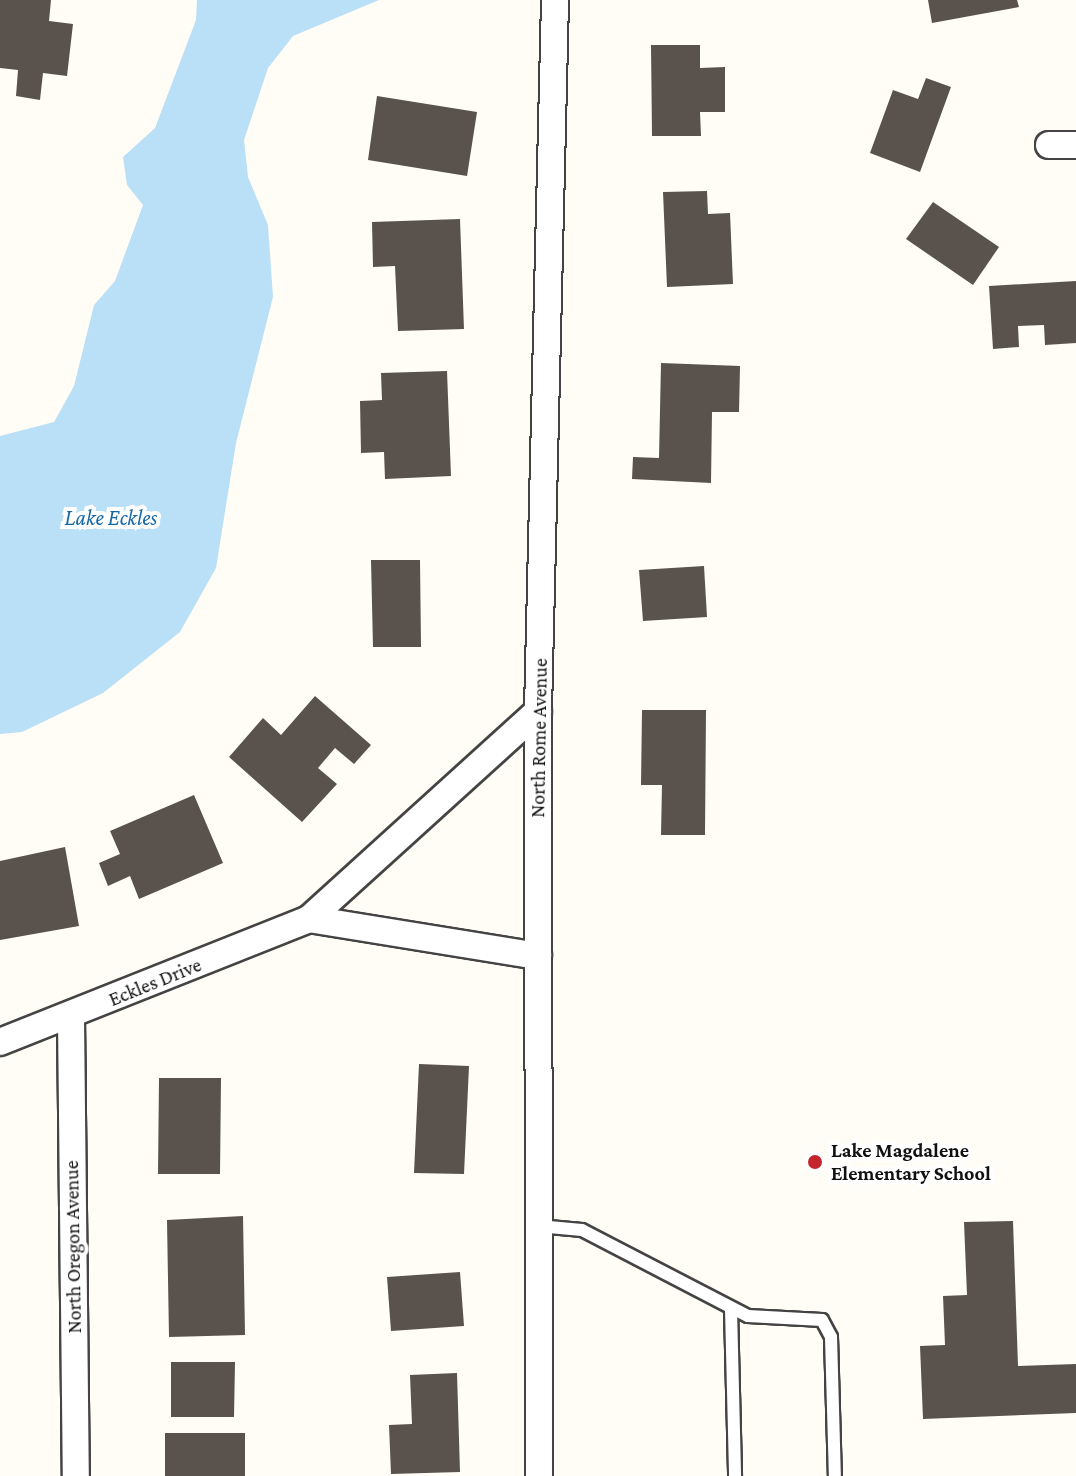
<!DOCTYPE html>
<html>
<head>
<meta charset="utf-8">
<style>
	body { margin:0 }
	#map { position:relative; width:1076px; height:1476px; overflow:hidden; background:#fffdf5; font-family:"Crimson Pro",serif }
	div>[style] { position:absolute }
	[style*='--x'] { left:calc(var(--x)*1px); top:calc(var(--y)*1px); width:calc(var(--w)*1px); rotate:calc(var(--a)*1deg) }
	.water>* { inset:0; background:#b9e0f7 }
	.building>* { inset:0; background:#5a524d }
	.roads { filter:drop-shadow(2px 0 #444) drop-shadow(-2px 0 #444) drop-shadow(0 2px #444) drop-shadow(0 -2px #444) }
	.lane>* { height:12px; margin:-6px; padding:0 6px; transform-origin:6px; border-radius:6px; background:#fff }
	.street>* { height:26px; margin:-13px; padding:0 13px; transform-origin:13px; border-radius:13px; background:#fff }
	.dots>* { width:22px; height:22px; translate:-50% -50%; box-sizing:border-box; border:4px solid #fff; border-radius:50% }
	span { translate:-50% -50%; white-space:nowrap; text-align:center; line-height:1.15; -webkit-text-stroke:8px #fff; paint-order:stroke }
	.street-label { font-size:20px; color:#111 }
	.poi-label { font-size:20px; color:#111; font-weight:700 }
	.left { translate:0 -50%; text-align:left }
	.water-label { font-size:22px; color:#1768a6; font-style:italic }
</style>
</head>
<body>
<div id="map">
	<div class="water">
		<div style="clip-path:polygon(197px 0,379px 0,293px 36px,268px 68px,244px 140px,248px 177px,268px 225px,273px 297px,236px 443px,216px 568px,180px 632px,103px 693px,22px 732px,0 734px,0 436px,54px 422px,74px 386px,94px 305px,115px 281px,143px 205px,127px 185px,123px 157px,155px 128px,196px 20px)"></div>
	</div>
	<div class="building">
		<div style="clip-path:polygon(0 0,51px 0,49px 21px,73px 24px,67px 76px,43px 73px,40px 100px,16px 96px,18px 70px,0 68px)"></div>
		<div style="clip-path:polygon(928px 0,1017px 0,1019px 7px,932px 23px)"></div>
		<div style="clip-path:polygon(651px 45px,700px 45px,700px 68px,725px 67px,725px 112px,700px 112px,701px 136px,652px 136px)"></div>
		<div style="clip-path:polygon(926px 78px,951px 87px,920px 172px,870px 153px,893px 90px,918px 99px)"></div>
		<div style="clip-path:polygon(377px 96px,477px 112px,467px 176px,368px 160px)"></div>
		<div style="clip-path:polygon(707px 191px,708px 214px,730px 213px,733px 284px,667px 287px,663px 192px)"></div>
		<div style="clip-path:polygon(933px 202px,999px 247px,973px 285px,906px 239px)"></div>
		<div style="clip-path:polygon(460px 219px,464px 329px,398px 331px,395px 266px,373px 267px,372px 222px)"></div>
		<div style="clip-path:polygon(1076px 281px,1076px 343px,1045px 345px,1044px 325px,1018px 326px,1019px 347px,993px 349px,989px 286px)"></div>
		<div style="clip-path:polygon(661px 363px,740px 366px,739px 412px,712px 412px,711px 483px,632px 479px,633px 457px,659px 458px)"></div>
		<div style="clip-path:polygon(447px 371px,451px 476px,385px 479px,384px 452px,361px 453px,360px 401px,382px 400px,381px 373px)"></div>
		<div style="clip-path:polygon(371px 560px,420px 560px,421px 647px,373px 647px)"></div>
		<div style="clip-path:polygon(704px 566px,707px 617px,643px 621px,639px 570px)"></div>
		<div style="clip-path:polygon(315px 696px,371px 745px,354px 764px,335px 748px,318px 768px,337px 784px,302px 822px,229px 757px,263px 718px,281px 735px)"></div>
		<div style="clip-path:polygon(642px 710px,706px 710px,705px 835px,661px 835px,662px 785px,641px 785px)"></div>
		<div style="clip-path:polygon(194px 795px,223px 863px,139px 899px,130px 876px,108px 886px,99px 863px,120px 854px,110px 831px)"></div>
		<div style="clip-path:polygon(65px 847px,79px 926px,0 940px,0 861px)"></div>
		<div style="clip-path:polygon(419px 1064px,469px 1066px,464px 1174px,414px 1173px)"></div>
		<div style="clip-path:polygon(159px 1078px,221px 1078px,220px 1174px,158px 1174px)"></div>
		<div style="clip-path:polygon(243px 1216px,245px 1335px,169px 1337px,167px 1220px)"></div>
		<div style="clip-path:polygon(1013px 1221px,1018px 1366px,1076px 1364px,1076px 1413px,923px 1419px,920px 1346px,945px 1345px,943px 1296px,967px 1295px,964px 1222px)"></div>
		<div style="clip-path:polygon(460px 1272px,464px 1326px,391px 1331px,387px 1277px)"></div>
		<div style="clip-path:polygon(171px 1362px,235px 1362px,234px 1417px,171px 1417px)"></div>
		<div style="clip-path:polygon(457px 1373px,460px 1472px,391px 1474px,389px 1425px,412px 1424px,410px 1375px)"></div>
		<div style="clip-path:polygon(165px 1433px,245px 1433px,245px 1476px,165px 1476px)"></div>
	</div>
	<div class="roads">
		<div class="lane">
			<div style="--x:538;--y:1226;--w:44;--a:5.2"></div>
			<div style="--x:582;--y:1230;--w:187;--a:27.4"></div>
			<div style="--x:748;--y:1316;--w:74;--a:3.1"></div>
			<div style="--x:822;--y:1320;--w:19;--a:62"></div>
			<div style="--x:831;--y:1337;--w:139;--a:88.4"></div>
			<div style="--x:731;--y:1309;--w:167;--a:88.6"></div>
		</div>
		<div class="street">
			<div style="--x:1049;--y:145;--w:27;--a:0"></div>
			<div style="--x:309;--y:919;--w:232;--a:9.2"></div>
			<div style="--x:71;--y:1017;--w:459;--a:89.4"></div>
			<div style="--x:0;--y:1042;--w:333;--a:-21.7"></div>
			<div style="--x:309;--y:919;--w:309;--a:-42.2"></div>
			<div style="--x:539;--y:1476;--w:765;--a:-90.07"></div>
			<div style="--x:538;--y:711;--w:711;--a:-88.63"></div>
		</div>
	</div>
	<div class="dots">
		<div style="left:815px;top:1162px;background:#c4262e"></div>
	</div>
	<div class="street-label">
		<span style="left:539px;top:738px;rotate:-89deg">North Rome Avenue</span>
		<span style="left:155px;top:982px;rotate:-22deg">Eckles Drive</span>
		<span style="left:73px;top:1247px;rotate:-91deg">North Oregon Avenue</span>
	</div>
	<div class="poi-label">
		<span class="left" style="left:831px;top:1162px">Lake Magdalene<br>Elementary School</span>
	</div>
	<div class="water-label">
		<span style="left:111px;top:518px">Lake Eckles</span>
	</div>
</div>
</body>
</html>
